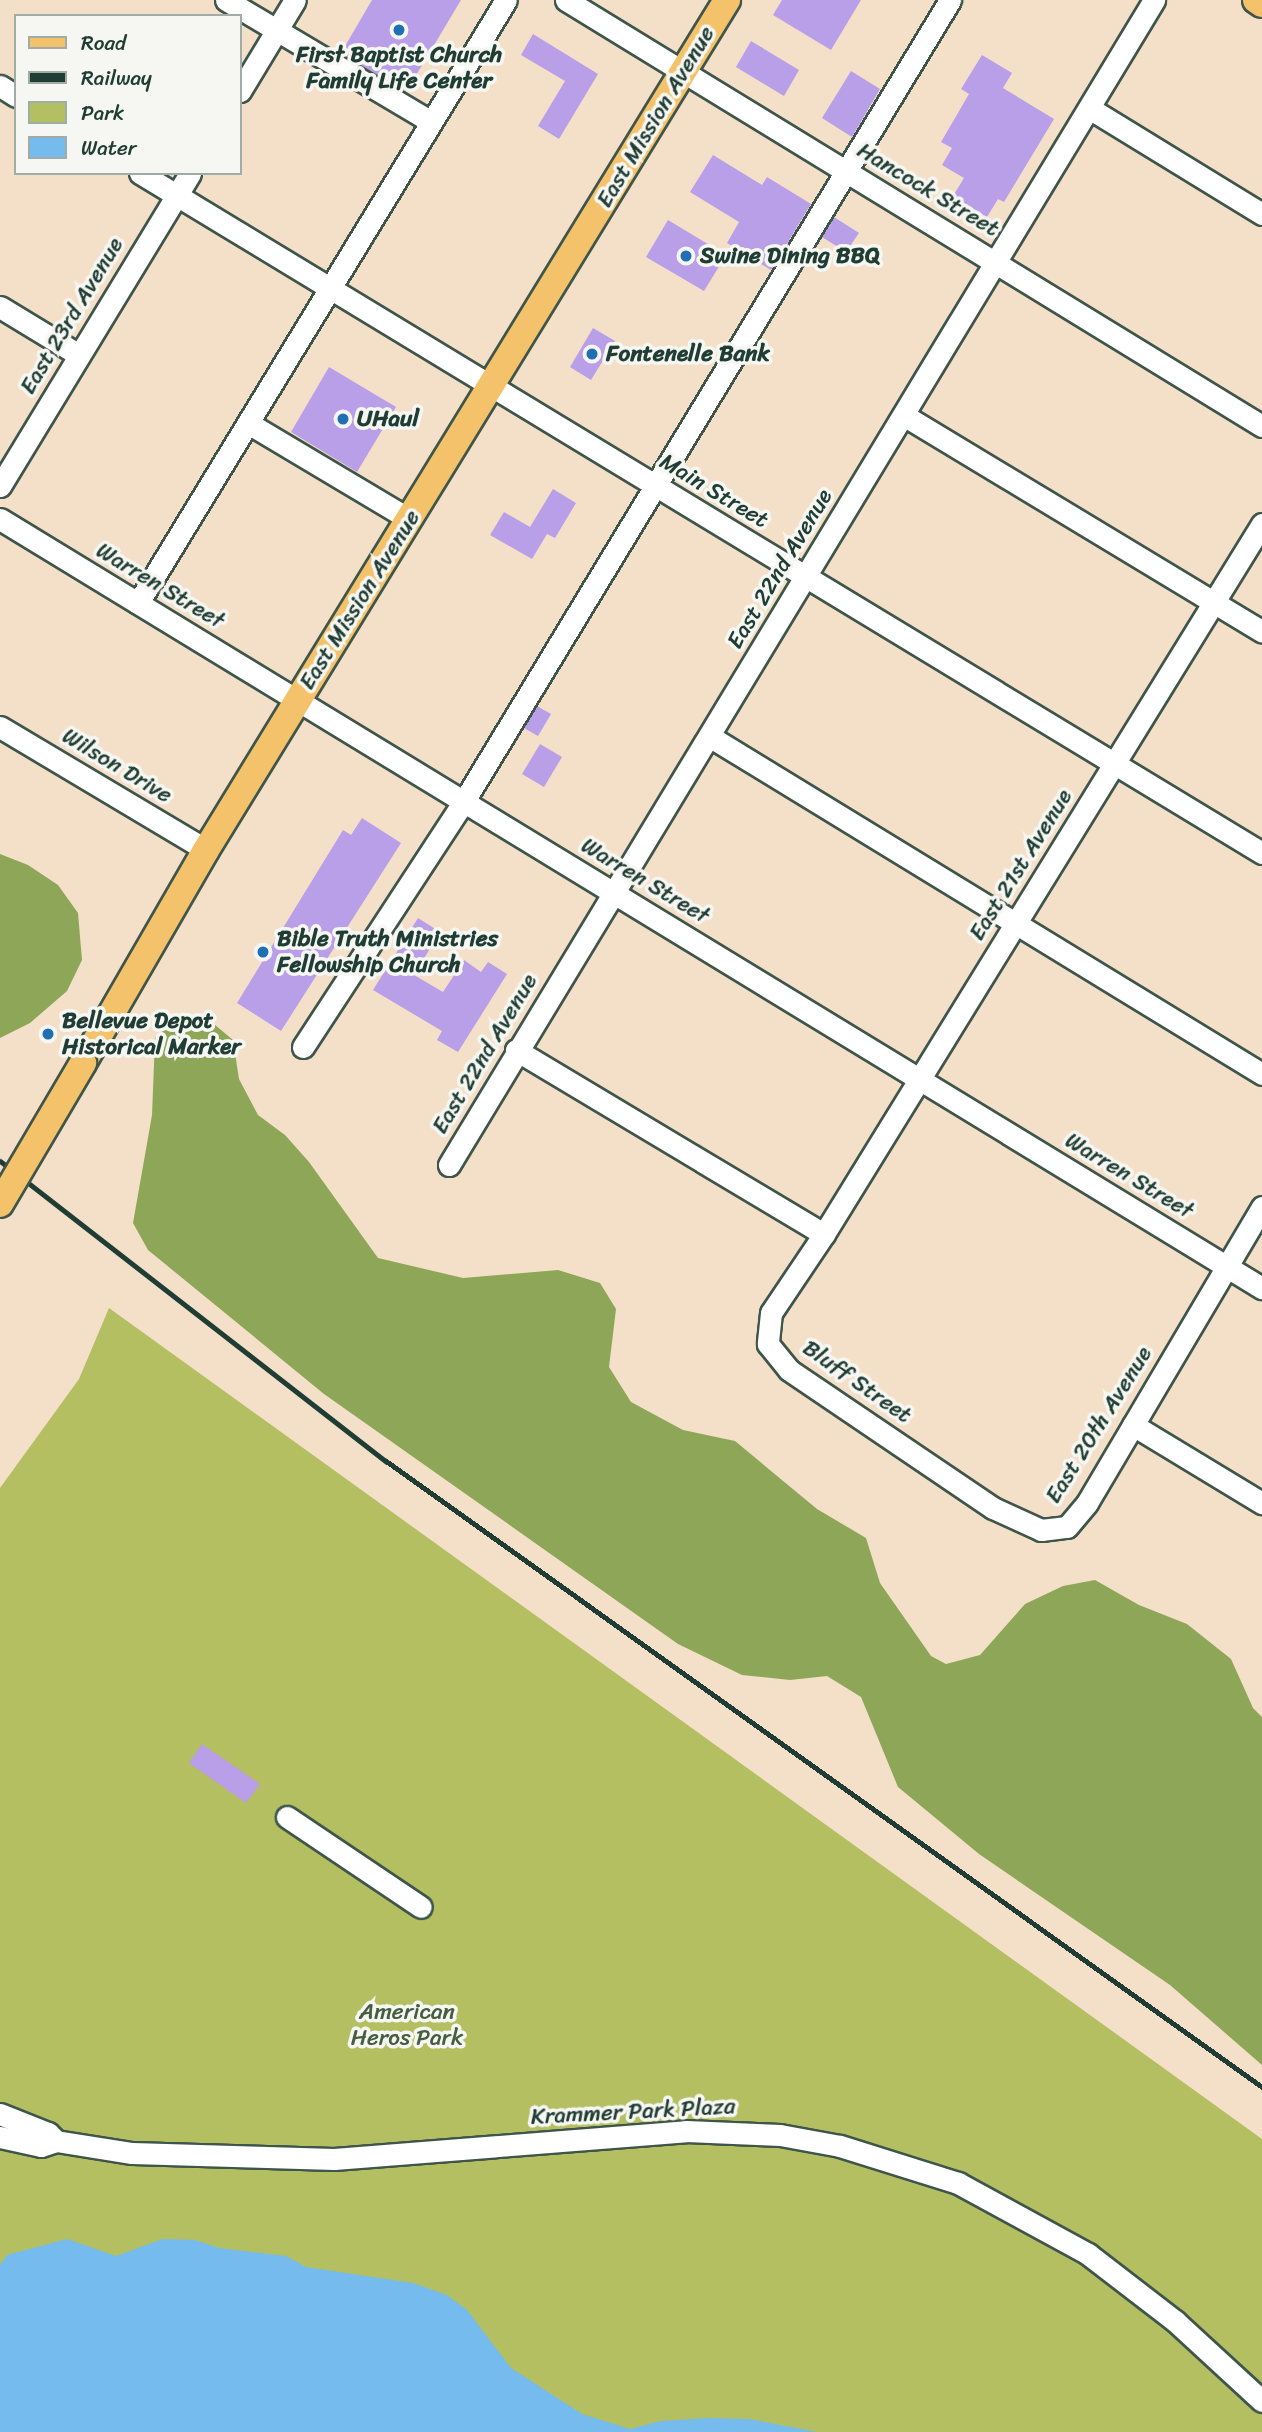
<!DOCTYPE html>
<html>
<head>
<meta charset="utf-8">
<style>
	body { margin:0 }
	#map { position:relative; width:1262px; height:2432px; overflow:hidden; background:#f4e0c8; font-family:Sriracha,sans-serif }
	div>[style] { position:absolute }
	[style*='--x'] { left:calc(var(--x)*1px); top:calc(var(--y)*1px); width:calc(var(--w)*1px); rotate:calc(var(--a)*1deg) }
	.green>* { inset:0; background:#b3bf61 }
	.forest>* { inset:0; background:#8ea657 }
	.water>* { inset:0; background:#76bbed }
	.building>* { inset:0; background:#b99ee8 }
	.roads { filter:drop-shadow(2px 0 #3f554a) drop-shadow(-2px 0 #3f554a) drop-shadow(0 2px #3f554a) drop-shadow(0 -2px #3f554a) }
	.minor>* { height:21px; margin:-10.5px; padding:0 10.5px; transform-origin:10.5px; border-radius:10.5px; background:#fff }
	.major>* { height:26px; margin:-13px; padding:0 13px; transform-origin:13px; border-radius:13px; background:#f3c26a }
	.rail>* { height:5px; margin:-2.5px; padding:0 2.5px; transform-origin:2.5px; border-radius:2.5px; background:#1f3d34 }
	.bridges { filter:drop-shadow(2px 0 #3f554a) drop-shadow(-2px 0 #3f554a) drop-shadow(0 2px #3f554a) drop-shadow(0 -2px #3f554a) }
	.major-bridge>* { height:26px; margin:-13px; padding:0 13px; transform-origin:13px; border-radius:13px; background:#f3c26a }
	.dots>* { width:19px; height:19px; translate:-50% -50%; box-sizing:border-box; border:4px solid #f6f6f2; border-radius:50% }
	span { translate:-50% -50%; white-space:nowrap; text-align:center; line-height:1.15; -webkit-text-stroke:7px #f6f6f2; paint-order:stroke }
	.poi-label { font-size:23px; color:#1f3d34; font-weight:700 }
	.left { translate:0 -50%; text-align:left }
	.street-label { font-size:23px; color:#1f3d34 }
	.park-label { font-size:23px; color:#445e3f }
	.legend { position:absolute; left:14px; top:14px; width:228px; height:161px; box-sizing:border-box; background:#f6f6f2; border:2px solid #a0aca6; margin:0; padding:9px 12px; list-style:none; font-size:21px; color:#1f3d34 }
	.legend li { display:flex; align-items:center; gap:14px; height:35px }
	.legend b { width:35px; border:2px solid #a0aca6 }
</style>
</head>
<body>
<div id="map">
	<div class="green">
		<div style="clip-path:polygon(109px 1308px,1262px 2139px,1262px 2432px,0 2432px,0 1488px,79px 1379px)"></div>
	</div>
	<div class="forest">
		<div style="clip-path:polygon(0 854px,28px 865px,58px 885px,78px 913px,82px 960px,67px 991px,30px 1023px,0 1038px)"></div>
		<div style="clip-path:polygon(208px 1019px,233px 1040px,239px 1079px,258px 1115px,285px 1135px,309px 1162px,378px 1258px,463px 1278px,558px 1270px,600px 1283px,616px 1309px,609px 1367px,631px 1402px,683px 1430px,735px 1441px,817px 1509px,866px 1538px,880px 1583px,931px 1656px,946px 1664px,980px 1655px,1025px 1604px,1063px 1586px,1095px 1580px,1139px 1605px,1187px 1624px,1231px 1659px,1253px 1708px,1262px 1717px,1262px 2065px,1170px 1985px,979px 1854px,898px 1787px,861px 1697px,827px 1676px,790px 1680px,742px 1675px,678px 1644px,324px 1394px,148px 1250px,133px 1223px,152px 1115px,155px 1038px,169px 1024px)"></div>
	</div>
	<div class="water">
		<div style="clip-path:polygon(67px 2239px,116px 2256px,163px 2239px,195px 2240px,219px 2248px,286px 2256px,306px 2267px,413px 2283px,447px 2295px,467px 2310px,511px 2368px,582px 2414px,630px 2429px,661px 2421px,708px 2418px,749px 2419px,817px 2432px,0 2432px,0 2265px,7px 2255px)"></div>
	</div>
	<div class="building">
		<div style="clip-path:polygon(372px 0,461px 0,406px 92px,341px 53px)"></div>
		<div style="clip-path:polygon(782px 0,861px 0,831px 50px,773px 15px)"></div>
		<div style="clip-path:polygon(533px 34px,598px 74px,559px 139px,538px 126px,565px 81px,521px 55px)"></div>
		<div style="clip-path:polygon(751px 41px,799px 70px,784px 96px,736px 67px)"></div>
		<div style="clip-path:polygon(982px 55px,1012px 73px,1003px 88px,1054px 119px,1004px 202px,998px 199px,987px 217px,953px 196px,964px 178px,942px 165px,952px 148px,941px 142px,969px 94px,961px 89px)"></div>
		<div style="clip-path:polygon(851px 71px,880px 89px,852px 137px,822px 118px)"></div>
		<div style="clip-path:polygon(713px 155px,762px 185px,767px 177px,811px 204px,771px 270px,727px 243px,739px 222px,690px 192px)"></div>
		<div style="clip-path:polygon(834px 217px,859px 233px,846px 252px,822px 237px)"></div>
		<div style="clip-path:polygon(668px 220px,726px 255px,704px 291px,646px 257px)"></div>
		<div style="clip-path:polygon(593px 328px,615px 341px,591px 380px,570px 367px)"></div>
		<div style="clip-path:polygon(329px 367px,396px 407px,357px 472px,291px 432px)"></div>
		<div style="clip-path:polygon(553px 489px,576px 503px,555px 538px,547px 534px,532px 559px,490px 535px,504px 512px,530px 527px)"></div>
		<div style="clip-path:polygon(537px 706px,551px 714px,538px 736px,524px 728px)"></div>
		<div style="clip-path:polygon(540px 744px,562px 757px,544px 787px,522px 774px)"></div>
		<div style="clip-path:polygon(362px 818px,401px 843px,281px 1031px,237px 1003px,343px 830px,351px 835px)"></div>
		<div style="clip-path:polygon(418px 918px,440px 932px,414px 975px,443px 992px,464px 960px,481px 972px,488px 962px,507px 974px,458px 1052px,437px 1040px,442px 1031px,373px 990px)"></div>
		<div style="clip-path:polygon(202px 1744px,260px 1784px,246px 1803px,189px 1763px)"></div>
	</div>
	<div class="roads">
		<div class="minor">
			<div style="--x:226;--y:0;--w:237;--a:30.7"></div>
			<div style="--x:566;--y:0;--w:816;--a:31.47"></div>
			<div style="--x:0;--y:86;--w:19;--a:32"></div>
			<div style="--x:240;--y:91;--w:106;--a:-58.9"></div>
			<div style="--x:1089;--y:108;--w:203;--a:31.5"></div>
			<div style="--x:140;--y:173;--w:1312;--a:31.22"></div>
			<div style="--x:0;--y:307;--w:92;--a:31.3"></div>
			<div style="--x:905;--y:416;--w:417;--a:31.1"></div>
			<div style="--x:248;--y:423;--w:187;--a:30.8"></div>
			<div style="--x:0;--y:486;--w:366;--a:-58.7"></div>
			<div style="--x:0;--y:519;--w:1478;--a:31.36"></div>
			<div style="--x:1262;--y:524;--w:834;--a:121.67"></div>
			<div style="--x:824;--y:1234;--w:95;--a:123.9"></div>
			<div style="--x:771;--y:1313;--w:31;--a:96"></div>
			<div style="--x:768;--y:1344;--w:33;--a:51"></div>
			<div style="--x:789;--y:1370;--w:246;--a:34.1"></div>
			<div style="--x:993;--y:1508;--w:53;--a:24.6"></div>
			<div style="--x:1041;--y:1530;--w:26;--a:-7"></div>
			<div style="--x:1067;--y:1527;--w:31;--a:-50"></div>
			<div style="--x:1087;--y:1503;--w:344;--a:-59.4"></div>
			<div style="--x:138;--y:603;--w:706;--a:-58.61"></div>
			<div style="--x:0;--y:727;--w:240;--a:30.8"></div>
			<div style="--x:709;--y:736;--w:648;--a:31.43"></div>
			<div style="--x:303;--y:1047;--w:294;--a:-56.8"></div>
			<div style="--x:464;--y:801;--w:937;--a:-58.75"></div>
			<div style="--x:516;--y:1050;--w:359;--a:30.9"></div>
			<div style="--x:449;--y:1165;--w:1362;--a:-58.82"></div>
			<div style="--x:1133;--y:1425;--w:151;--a:31.2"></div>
			<div style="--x:287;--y:1817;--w:161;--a:33.9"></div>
			<div style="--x:0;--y:2114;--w:52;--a:21.6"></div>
			<div style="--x:48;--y:2133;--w:11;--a:45"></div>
			<div style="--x:0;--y:2137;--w:42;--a:12.4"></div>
			<div style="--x:41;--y:2146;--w:16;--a:-18"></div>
			<div style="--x:56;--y:2141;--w:77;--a:9"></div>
			<div style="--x:132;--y:2153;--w:202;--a:1.7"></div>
			<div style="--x:334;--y:2159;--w:353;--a:-4.5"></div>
			<div style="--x:686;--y:2131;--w:94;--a:2.4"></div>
			<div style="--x:780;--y:2135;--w:61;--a:10.4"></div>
			<div style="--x:840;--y:2146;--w:124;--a:17.4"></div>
			<div style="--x:958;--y:2183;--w:148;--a:28.6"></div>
			<div style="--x:1088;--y:2254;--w:110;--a:37.6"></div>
			<div style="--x:1175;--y:2321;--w:118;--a:42.6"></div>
		</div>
		<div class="major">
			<div style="--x:1256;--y:0;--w:7;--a:34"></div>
			<div style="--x:83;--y:1063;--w:246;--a:-60"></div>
			<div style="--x:206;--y:850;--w:997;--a:-58.49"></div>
		</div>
	</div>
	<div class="rail">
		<div style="--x:0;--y:1161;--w:489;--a:37.9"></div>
		<div style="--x:386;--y:1461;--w:1077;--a:35.55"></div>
	</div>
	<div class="bridges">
		<div class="major-bridge">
			<div style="--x:0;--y:1204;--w:164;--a:-59.5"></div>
		</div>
	</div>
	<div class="dots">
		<div style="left:399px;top:30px;background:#1f6fb2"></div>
		<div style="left:686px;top:256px;background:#1f6fb2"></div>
		<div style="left:592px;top:354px;background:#1f6fb2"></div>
		<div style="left:343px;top:419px;background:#1f6fb2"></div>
		<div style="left:263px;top:952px;background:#1f6fb2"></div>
		<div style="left:48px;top:1034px;background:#1f6fb2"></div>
	</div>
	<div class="poi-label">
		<span style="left:399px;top:68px">First Baptist Church<br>Family Life Center</span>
		<span class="left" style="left:700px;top:256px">Swine Dining BBQ</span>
		<span class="left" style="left:606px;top:354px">Fontenelle Bank</span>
		<span class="left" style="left:357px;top:419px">UHaul</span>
		<span class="left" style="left:277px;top:952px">Bible Truth Ministries<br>Fellowship Church</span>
		<span class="left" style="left:62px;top:1034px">Bellevue Depot<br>Historical Marker</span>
	</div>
	<div class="street-label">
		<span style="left:656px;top:117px;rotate:-59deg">East Mission Avenue</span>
		<span style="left:928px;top:190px;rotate:31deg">Hancock Street</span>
		<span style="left:72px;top:316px;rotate:-59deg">East 23rd Avenue</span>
		<span style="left:714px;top:491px;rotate:31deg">Main Street</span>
		<span style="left:780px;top:569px;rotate:-59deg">East 22nd Avenue</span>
		<span style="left:160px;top:586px;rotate:31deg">Warren Street</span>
		<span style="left:360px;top:600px;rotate:-58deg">East Mission Avenue</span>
		<span style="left:117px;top:766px;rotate:31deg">Wilson Drive</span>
		<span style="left:1021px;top:865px;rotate:-58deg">East 21st Avenue</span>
		<span style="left:645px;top:881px;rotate:31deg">Warren Street</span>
		<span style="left:485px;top:1054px;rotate:-59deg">East 22nd Avenue</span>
		<span style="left:1129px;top:1176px;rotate:31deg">Warren Street</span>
		<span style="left:857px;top:1382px;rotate:35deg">Bluff Street</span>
		<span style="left:1099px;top:1425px;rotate:-58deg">East 20th Avenue</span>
		<span style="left:633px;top:2112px;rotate:-3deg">Krammer Park Plaza</span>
	</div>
	<div class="park-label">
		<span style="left:407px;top:2025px">American<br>Heros Park</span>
	</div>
	<ul class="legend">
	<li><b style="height:9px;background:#f3c26a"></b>Road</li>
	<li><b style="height:9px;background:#1f3d34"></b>Railway</li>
	<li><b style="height:19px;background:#b3bf61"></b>Park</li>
	<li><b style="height:19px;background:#76bbed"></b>Water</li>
	</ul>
</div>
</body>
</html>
